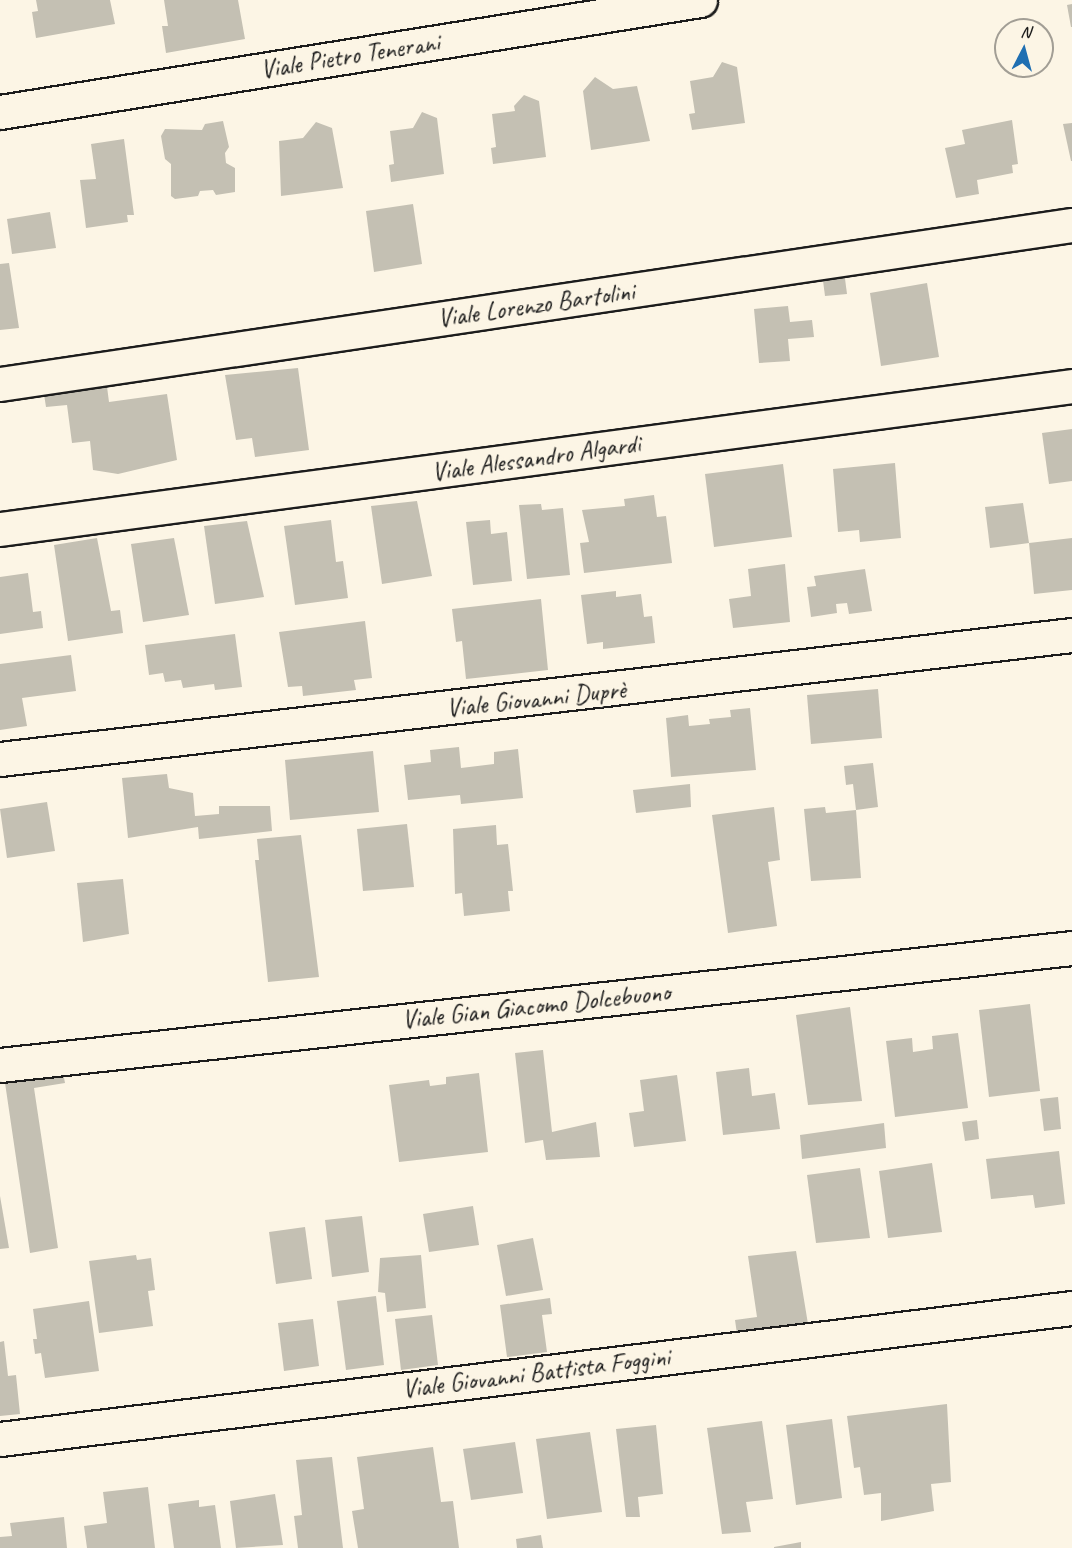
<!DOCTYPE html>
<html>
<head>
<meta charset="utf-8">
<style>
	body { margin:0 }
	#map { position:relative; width:1072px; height:1548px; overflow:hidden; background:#fcf5e5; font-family:Caveat,sans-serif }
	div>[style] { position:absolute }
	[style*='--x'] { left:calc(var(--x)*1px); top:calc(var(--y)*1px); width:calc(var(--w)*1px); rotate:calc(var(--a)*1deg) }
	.building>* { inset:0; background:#c4c0b3 }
	.roads { filter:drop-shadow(2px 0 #1c1c1c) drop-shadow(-2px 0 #1c1c1c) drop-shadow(0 2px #1c1c1c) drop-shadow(0 -2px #1c1c1c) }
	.street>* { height:33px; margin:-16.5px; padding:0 16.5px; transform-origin:16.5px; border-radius:16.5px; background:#fcf5e5 }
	span { translate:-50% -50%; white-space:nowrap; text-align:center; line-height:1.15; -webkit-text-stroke:4.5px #fcf5e5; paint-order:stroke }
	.street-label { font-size:26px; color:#1c1c1c }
	.north { position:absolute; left:994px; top:18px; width:60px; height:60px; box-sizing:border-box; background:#fcf5e5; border:2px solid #a29e95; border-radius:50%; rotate:6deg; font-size:16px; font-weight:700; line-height:24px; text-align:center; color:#1c1c1c }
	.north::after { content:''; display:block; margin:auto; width:21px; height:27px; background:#1f6fb2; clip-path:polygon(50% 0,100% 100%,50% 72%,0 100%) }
</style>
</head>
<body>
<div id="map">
	<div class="building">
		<div style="clip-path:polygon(36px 0,110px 0,115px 24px,36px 38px,32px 12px,38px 11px)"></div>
		<div style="clip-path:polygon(164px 0,238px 0,245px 39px,166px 53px,162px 26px,168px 26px)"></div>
		<div style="clip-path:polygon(1072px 4px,1072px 27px,1071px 27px,1067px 5px)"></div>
		<div style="clip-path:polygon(722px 62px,737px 67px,745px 123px,692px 130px,689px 114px,695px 113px,690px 81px,713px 77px)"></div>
		<div style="clip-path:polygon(595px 77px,613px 89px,637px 86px,650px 141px,591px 150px,583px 91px)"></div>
		<div style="clip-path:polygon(524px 95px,539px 101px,546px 157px,493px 164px,491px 148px,496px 147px,492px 114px,515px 111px,514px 106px)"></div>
		<div style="clip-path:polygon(422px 112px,437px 118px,444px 174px,391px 182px,389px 165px,394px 164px,390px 131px,413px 128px)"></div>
		<div style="clip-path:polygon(1012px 120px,1018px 164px,1012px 165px,1013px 173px,977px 180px,979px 194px,956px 198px,945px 148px,965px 144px,962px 130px)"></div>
		<div style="clip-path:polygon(223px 121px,229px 147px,225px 153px,226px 163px,235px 168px,235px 192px,216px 195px,213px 190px,200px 191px,198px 196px,175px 199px,171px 196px,171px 164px,165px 159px,161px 136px,165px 129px,202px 130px,205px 124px)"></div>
		<div style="clip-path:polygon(316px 122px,332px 128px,343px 188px,281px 196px,279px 141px,303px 138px)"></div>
		<div style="clip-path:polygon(1072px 123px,1072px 161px,1071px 161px,1063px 124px)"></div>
		<div style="clip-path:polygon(124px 139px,134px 215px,127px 215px,128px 222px,86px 228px,80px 180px,96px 179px,91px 144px)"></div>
		<div style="clip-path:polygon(413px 204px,422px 264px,374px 272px,366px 211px)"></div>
		<div style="clip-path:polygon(50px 212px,56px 248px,12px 254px,7px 219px)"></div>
		<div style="clip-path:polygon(9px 263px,19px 328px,0 330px,0 264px)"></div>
		<div style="clip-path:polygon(844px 271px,847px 294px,825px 296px,822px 273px)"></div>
		<div style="clip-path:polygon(927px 283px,939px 357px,881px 366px,870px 293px)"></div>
		<div style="clip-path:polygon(788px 306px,790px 322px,812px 320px,814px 337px,788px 339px,790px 361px,759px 363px,754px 309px)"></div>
		<div style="clip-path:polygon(298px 368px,309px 450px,255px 457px,252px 438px,236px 440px,225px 375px)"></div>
		<div style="clip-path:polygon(106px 379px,109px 402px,167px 394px,177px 460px,118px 474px,93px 470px,90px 441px,72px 443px,67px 405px,46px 407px,43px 388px)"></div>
		<div style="clip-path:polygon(1072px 429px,1072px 481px,1049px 484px,1042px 433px)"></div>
		<div style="clip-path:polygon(895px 463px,901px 538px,860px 542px,859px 530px,838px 532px,833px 469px)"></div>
		<div style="clip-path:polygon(783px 464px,792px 537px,714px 547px,705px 474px)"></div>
		<div style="clip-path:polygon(654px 495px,657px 517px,666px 516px,672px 563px,584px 573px,580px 543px,589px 542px,582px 510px,625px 506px,624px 499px)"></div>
		<div style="clip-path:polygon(417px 501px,432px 576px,382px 584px,371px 506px)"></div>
		<div style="clip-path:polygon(1023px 503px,1029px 543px,990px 548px,985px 507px)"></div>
		<div style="clip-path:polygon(541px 504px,542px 510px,563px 508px,570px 575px,527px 579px,519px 505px)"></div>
		<div style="clip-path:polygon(331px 520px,336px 562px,343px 561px,348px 598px,295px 605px,284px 526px)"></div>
		<div style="clip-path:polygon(490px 520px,491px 534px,507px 532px,512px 581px,473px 585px,466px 522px)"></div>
		<div style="clip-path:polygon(247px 521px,264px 597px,215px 604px,204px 526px)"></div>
		<div style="clip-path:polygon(97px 538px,111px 611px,120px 610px,123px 633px,68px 641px,54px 545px)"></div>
		<div style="clip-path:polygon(174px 538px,189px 615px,143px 622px,131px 544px)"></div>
		<div style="clip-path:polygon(1072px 538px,1072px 590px,1034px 594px,1029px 543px)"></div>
		<div style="clip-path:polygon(785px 564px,790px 622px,733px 628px,729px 599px,751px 596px,748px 569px)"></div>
		<div style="clip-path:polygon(865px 569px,872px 611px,849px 614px,847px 603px,836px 604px,837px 613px,811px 617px,807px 587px,816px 586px,814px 576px)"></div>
		<div style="clip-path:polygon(28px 573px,33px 612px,41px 611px,43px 628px,0 634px,0 577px)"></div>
		<div style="clip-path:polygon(616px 591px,616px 597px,641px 594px,644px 617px,652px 616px,655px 643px,603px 649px,603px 642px,587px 644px,581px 595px)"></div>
		<div style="clip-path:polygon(541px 599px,548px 670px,466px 679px,462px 641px,456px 642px,452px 609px)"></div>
		<div style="clip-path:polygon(365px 621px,372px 678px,354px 680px,356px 690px,303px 696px,302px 686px,288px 687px,279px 632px)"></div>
		<div style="clip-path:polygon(235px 634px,242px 687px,215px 690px,214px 684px,183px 688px,181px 680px,165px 682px,163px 673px,149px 675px,145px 645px)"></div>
		<div style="clip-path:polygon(71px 655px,76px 691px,22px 698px,27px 726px,0 730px,0 664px)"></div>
		<div style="clip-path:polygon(878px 689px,882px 738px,811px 744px,807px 695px)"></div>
		<div style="clip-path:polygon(750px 708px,756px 770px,671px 777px,666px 718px,688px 715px,689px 726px,710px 724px,709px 719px,731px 717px,730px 710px)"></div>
		<div style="clip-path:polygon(459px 747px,461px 768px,494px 764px,494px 752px,518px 749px,523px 798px,461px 804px,460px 795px,408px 800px,404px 765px,431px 762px,430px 750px)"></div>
		<div style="clip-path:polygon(373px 751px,379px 812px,290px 820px,285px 760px)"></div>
		<div style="clip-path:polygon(873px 763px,878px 807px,856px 810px,853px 784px,846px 785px,844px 766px)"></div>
		<div style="clip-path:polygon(167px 774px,169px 788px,193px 793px,195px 816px,219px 814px,219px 806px,270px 806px,272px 831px,199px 839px,198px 827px,128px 838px,122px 778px)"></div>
		<div style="clip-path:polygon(690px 784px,691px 807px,636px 813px,633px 790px)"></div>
		<div style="clip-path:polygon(47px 802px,55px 851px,7px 858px,0 809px)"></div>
		<div style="clip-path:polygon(774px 807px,780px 860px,768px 862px,777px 926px,728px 933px,712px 815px)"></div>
		<div style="clip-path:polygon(825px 807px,826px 813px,856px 810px,861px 878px,811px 881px,804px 809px)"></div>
		<div style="clip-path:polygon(407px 824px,414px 887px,363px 891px,357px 829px)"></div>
		<div style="clip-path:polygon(496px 825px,497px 845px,508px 844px,513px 891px,508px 891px,510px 911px,464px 916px,462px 893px,455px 894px,453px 829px)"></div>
		<div style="clip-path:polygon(301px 835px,319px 977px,268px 982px,255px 860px,259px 860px,257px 839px)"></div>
		<div style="clip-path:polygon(123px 879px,129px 934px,83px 942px,77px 883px)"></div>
		<div style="clip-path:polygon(1030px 1004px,1040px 1091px,989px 1097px,979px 1010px)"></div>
		<div style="clip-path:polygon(850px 1007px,862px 1101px,808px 1105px,796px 1015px)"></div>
		<div style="clip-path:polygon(958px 1033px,968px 1108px,895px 1117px,886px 1041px,912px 1038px,913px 1052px,933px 1049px,932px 1036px)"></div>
		<div style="clip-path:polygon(543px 1050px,552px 1132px,596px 1122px,600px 1157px,546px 1160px,543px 1140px,525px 1143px,515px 1053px)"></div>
		<div style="clip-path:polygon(62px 1067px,65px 1083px,34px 1088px,58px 1248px,30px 1253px,4px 1076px)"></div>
		<div style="clip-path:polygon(749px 1068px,752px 1096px,775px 1093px,780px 1129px,723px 1135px,716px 1072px)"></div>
		<div style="clip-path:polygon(479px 1073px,488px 1152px,399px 1162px,389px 1085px,429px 1080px,430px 1086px,446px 1084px,446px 1077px)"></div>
		<div style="clip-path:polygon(677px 1075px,686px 1141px,634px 1147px,629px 1113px,644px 1111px,640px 1080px)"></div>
		<div style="clip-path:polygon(1058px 1097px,1061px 1129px,1044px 1131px,1040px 1099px)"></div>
		<div style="clip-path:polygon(977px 1120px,979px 1139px,965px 1141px,962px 1122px)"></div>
		<div style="clip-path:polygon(884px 1123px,886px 1148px,802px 1159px,800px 1135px)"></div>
		<div style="clip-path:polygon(1059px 1151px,1065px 1204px,1035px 1208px,1033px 1195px,991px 1199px,986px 1159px)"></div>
		<div style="clip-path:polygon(932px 1163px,942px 1232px,888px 1238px,879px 1171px)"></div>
		<div style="clip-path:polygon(860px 1168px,870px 1238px,816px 1243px,807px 1175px)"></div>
		<div style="clip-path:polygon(0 1196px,9px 1248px,0 1249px)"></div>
		<div style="clip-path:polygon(473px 1206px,479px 1245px,429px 1252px,423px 1214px)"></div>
		<div style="clip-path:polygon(362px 1216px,369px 1272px,332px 1277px,325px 1220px)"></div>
		<div style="clip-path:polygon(305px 1227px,312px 1279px,276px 1284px,269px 1232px)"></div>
		<div style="clip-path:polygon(533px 1238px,543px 1290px,506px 1296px,497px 1245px)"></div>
		<div style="clip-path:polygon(796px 1251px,808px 1324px,737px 1334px,735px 1320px,757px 1317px,748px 1256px)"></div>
		<div style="clip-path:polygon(136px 1255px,137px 1260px,151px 1258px,155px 1290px,148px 1291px,153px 1326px,99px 1333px,89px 1261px)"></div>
		<div style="clip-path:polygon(421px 1255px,426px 1308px,387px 1312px,385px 1293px,378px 1292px,380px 1258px)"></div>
		<div style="clip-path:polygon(376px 1296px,384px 1365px,346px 1370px,337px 1301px)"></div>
		<div style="clip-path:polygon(550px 1298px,552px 1314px,542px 1315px,547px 1352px,507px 1357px,500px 1305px)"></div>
		<div style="clip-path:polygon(89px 1301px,99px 1371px,45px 1378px,41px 1353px,35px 1354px,33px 1339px,37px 1339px,33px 1309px)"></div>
		<div style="clip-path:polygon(432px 1315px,438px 1365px,401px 1370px,395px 1319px)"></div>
		<div style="clip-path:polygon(313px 1319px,319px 1366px,284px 1371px,278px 1323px)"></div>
		<div style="clip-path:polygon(4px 1341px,8px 1376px,16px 1375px,20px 1414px,0 1416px,0 1342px)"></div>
		<div style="clip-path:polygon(947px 1404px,951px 1482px,931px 1484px,934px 1511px,881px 1521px,881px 1493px,864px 1495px,860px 1467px,854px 1468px,847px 1416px)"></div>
		<div style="clip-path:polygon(832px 1419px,842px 1498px,796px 1505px,786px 1425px)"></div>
		<div style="clip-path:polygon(762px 1421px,773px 1499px,746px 1502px,751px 1532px,722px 1534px,707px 1428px)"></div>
		<div style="clip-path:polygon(656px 1425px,663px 1494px,638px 1497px,640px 1517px,626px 1517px,616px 1429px)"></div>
		<div style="clip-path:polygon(590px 1432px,602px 1512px,547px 1519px,536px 1439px)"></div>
		<div style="clip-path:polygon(515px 1442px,523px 1493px,471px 1500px,463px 1449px)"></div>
		<div style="clip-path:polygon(433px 1447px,441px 1502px,453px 1501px,459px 1548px,358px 1548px,352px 1511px,364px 1509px,357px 1457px)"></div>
		<div style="clip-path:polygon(332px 1457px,343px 1548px,298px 1548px,294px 1516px,302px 1515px,296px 1460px)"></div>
		<div style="clip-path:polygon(148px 1487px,155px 1548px,87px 1548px,84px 1526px,107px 1523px,103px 1492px)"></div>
		<div style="clip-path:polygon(275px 1494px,283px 1545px,236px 1548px,230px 1501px)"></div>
		<div style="clip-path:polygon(199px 1500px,199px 1507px,215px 1505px,221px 1548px,174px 1548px,168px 1504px)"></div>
		<div style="clip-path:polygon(64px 1517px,67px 1548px,0 1548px,0 1537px,12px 1536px,10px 1523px)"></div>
		<div style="clip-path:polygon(541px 1535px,543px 1548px,517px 1548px,516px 1539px)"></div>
		<div style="clip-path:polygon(801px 1542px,801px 1548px,774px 1548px,774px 1547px)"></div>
	</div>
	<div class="roads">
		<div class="street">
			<div style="--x:0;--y:112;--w:709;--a:-9.09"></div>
			<div style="--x:0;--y:384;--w:1084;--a:-8.44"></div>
			<div style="--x:0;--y:529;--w:1081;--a:-7.6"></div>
			<div style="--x:0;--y:759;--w:1079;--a:-6.6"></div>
			<div style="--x:0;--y:1065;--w:1078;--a:-6.23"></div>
			<div style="--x:0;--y:1439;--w:1080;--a:-6.97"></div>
		</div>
	</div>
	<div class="street-label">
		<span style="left:350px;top:56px;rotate:-9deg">Viale Pietro Tenerani</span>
		<span style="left:536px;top:305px;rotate:-8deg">Viale Lorenzo Bartolini</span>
		<span style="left:536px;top:458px;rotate:-8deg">Viale Alessandro Algardi</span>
		<span style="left:536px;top:699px;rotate:-6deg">Viale Giovanni Duprè</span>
		<span style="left:536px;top:1006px;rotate:-6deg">Viale Gian Giacomo Dolcebuono</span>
		<span style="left:536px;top:1373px;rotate:-7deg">Viale Giovanni Battista Foggini</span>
	</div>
	<div class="north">N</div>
</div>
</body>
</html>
